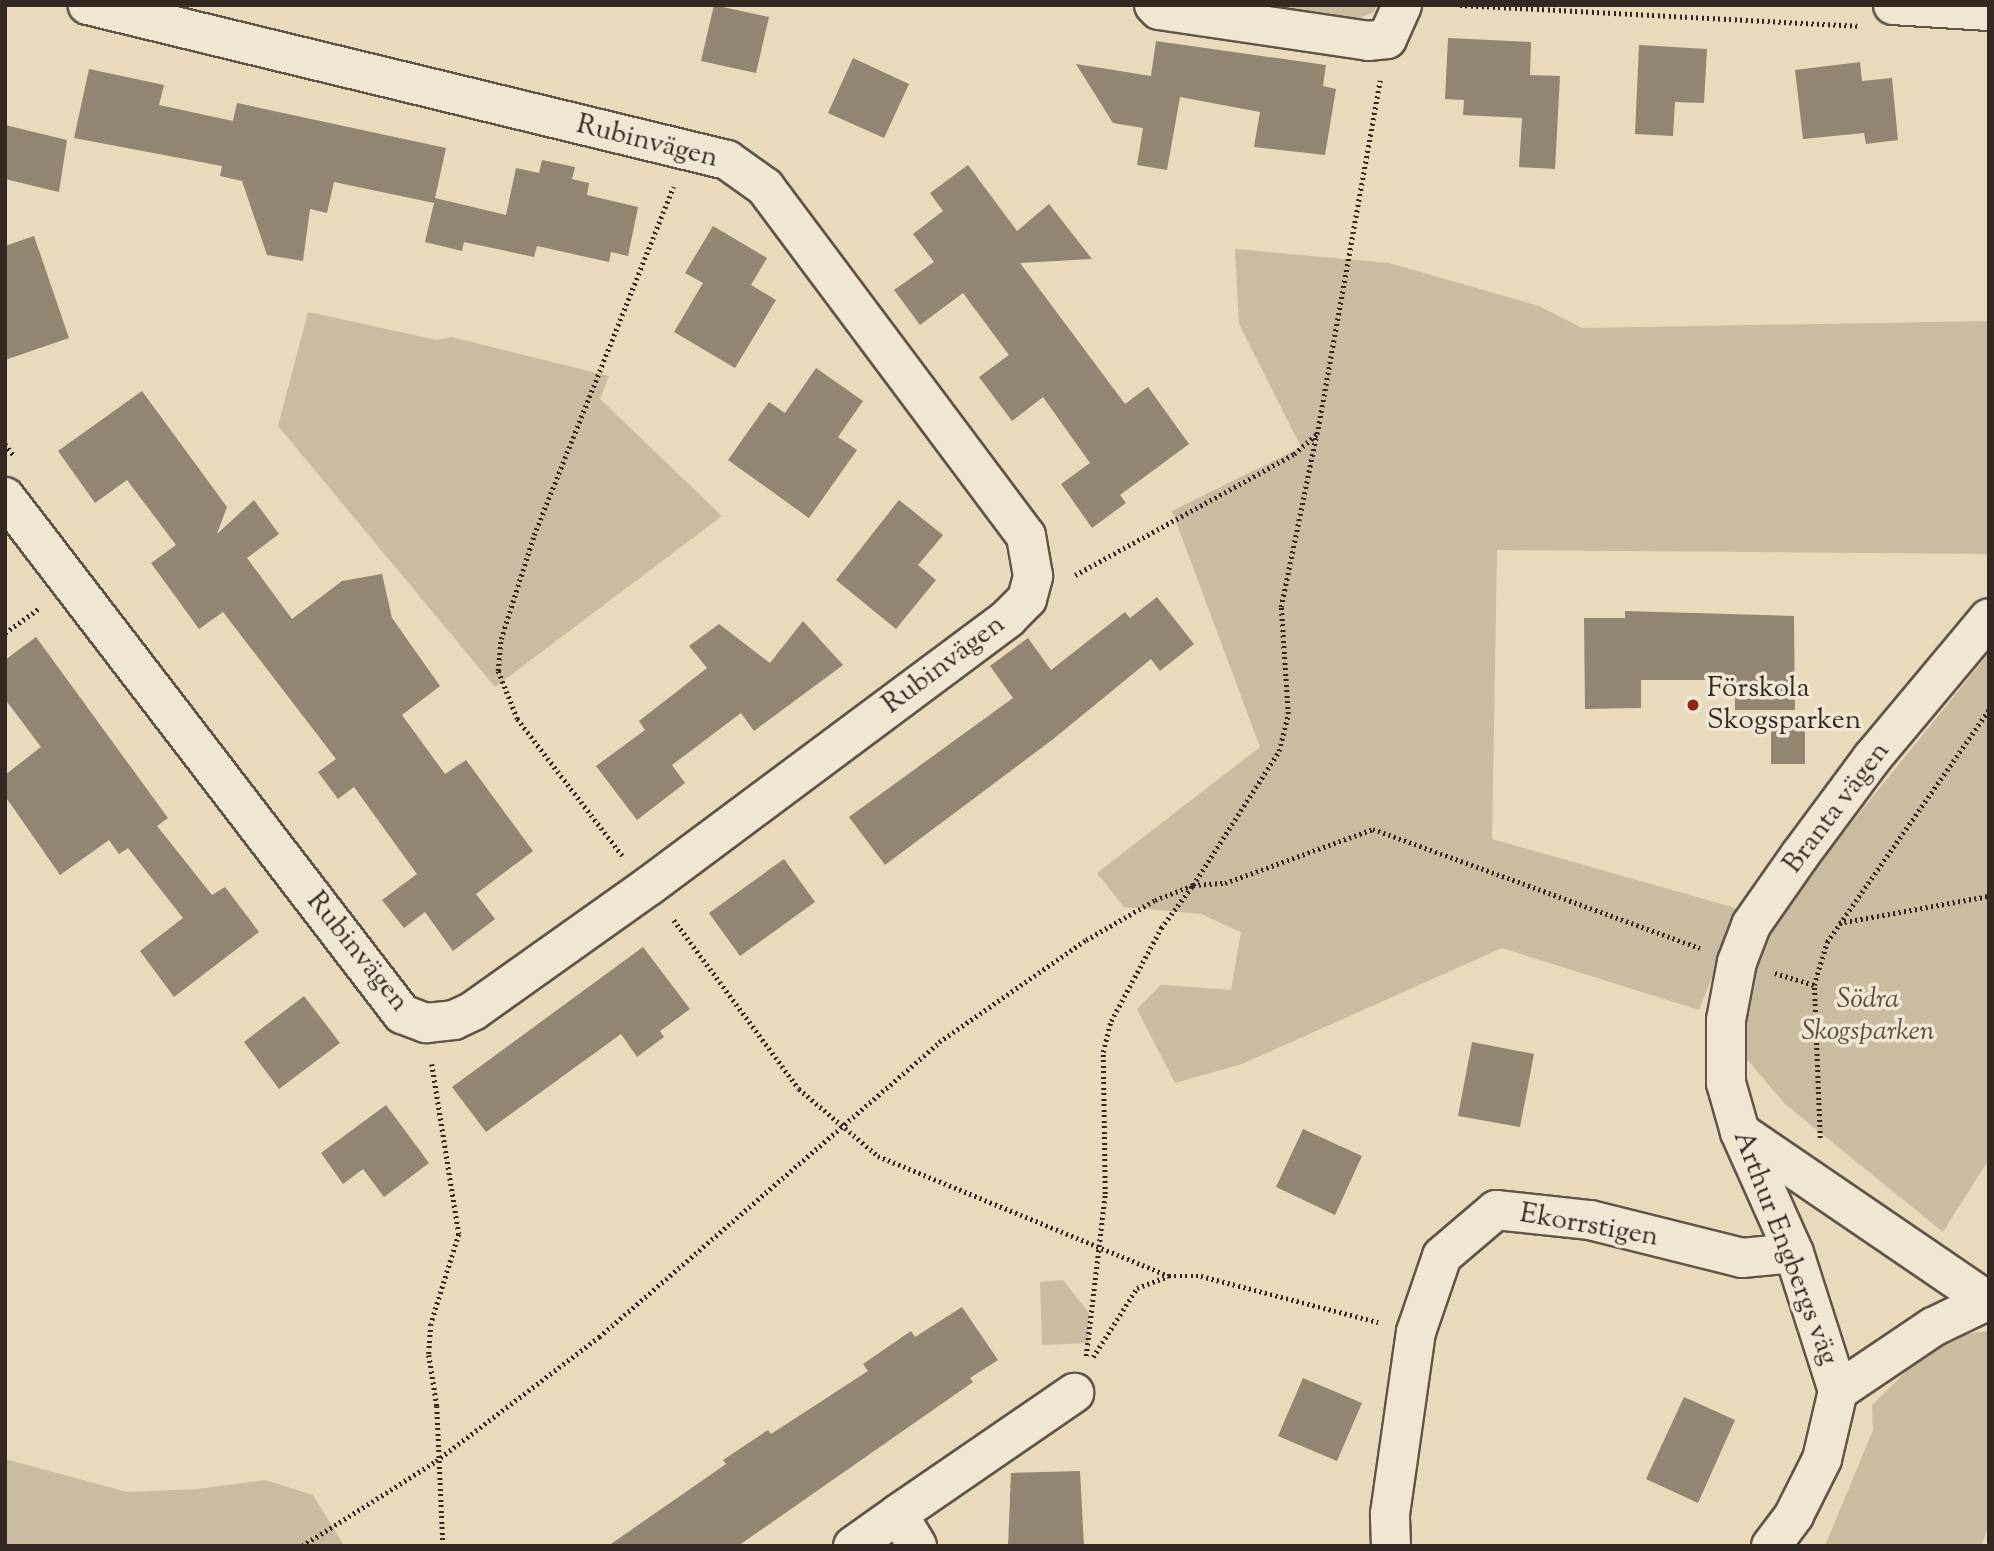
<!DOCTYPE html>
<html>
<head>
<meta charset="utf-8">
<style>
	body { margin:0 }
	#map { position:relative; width:1994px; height:1551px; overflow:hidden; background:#e8dabb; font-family:"Sorts Mill Goudy",serif }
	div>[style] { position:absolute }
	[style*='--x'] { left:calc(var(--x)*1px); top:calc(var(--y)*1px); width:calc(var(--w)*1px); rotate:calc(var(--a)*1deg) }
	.green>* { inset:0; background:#c9bca1 }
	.building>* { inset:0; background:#928572 }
	.path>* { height:4.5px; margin-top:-2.25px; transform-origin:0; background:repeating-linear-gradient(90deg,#342822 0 2px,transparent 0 5.5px) }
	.roads { filter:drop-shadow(2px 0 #615448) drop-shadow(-2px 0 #615448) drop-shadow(0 2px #615448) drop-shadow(0 -2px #615448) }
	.minor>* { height:38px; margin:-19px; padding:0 19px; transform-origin:19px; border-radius:19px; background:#f0e7d3 }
	.dots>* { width:19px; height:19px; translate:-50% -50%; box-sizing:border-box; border:4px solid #f0e7d3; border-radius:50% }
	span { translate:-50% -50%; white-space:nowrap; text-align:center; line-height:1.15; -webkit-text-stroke:7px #f0e7d3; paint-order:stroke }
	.street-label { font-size:28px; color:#342822 }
	.poi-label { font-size:28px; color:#342822 }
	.left { translate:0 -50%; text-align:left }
	.park-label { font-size:28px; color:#594d42; font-style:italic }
	.frame { position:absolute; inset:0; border:7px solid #342822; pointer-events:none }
</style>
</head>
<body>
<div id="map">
	<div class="green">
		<div style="clip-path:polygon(1252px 5px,1376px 5px,1375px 11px,1356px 20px)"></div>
		<div style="clip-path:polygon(1235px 249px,1389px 263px,1539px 306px,1582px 328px,1989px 321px,1989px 554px,1497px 550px,1492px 839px,1739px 909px,1699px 1010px,1502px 948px,1242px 1064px,1175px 1083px,1137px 1009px,1161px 985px,1231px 990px,1241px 932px,1201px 914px,1124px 907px,1097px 873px,1260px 747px,1172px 511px,1301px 447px,1239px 324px)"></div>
		<div style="clip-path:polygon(308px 312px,437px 340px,451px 337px,609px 376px,600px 399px,722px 516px,495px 687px,278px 426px)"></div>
		<div style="clip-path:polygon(1989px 653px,1989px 1159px,1943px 1232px,1785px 1104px,1745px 1057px,1746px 1021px,1757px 951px,1810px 874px)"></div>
		<div style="clip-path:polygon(1063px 1280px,1089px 1313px,1088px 1343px,1042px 1345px,1040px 1282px)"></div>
		<div style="clip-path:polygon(1989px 1331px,1989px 1525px,1981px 1546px,1825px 1546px,1873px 1430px,1872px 1405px,1941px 1337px)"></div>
		<div style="clip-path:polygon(5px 1459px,127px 1492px,198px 1489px,265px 1480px,313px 1495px,344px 1546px,5px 1546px)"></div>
	</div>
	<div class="building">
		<div style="clip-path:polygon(714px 5px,769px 17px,756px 73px,701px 61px)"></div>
		<div style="clip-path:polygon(1448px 38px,1531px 42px,1530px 75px,1560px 76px,1555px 169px,1519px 167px,1522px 118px,1463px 115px,1464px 100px,1445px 99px)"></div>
		<div style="clip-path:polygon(1156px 41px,1326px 65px,1323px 86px,1336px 89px,1325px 155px,1254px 147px,1260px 112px,1180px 97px,1167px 170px,1137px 165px,1143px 128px,1113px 123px,1076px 64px,1151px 76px)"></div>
		<div style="clip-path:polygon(1639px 45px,1707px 49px,1704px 103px,1675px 102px,1673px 136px,1635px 134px)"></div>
		<div style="clip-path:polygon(853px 58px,909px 84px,884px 138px,828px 113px)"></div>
		<div style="clip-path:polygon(1860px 62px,1862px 81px,1892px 78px,1898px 140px,1866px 144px,1864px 133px,1803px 139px,1795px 70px)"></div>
		<div style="clip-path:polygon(89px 69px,164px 85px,159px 105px,233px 121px,237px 103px,446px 148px,435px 198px,506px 215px,516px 168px,539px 173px,542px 160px,575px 167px,572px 179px,589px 183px,587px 195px,638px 207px,628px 256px,611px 252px,609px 262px,537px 246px,534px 257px,464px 242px,462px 251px,425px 242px,434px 203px,334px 182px,327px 213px,310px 209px,303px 261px,267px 255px,242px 181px,220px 176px,222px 166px,74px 138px)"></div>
		<div style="clip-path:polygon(5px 125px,67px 140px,59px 192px,5px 179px)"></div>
		<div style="clip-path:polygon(968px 165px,1017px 231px,1049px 204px,1092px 259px,1020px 263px,1125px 404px,1148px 387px,1189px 444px,1120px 495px,1126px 503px,1092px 528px,1061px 484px,1090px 463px,1043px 397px,1012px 421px,979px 377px,1009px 355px,963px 293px,920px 325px,894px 290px,934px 262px,913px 234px,943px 211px,930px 193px)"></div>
		<div style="clip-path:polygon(713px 226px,767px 258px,751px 285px,776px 300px,735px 368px,674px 332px,703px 283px,685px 273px)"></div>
		<div style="clip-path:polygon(34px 236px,69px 338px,5px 360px,5px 246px)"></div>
		<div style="clip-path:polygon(816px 368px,863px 401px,838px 437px,857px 450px,809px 518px,728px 460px,769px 402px,785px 413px)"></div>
		<div style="clip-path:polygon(142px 391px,227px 507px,217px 534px,254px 500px,279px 534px,247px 558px,292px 619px,342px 581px,382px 574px,392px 618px,440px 686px,402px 715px,445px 774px,466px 760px,533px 851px,476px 894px,495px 919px,453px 951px,425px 912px,404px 928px,382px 900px,417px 874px,354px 787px,338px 799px,318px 772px,336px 759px,223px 612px,199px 629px,151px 563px,176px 545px,127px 480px,95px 503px,58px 451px)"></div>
		<div style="clip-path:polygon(899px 500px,943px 535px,918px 565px,936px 580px,896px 629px,836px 580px)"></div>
		<div style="clip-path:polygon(1157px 597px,1194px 644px,1160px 671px,1151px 659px,1052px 740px,885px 865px,849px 817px,1013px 698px,990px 666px,1028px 638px,1051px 670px,1125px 612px,1130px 618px)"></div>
		<div style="clip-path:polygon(1625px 611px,1794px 616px,1795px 710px,1735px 710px,1735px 680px,1641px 680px,1641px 708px,1585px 709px,1584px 618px,1625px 618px)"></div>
		<div style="clip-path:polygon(803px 621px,843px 665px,754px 731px,741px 713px,672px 765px,685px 783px,637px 820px,596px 766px,645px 730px,639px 721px,707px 668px,689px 646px,719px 624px,770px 663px)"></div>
		<div style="clip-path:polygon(36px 637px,168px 818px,157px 826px,212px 895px,225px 887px,259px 932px,174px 997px,140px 951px,183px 918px,128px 848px,119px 854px,109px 840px,60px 875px,5px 796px,5px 775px,41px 747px,5px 699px,5px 660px)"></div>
		<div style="clip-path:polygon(1771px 729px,1805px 729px,1805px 764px,1771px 764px)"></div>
		<div style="clip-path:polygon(784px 859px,815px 902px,740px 956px,709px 913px)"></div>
		<div style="clip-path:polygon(643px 947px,690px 1009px,660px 1031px,664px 1037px,637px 1057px,621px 1034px,486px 1132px,452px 1087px)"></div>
		<div style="clip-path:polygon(304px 996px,340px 1043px,279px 1089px,244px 1042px)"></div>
		<div style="clip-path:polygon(1472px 1042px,1534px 1054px,1520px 1127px,1458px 1116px)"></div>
		<div style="clip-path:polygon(386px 1105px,429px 1163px,384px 1197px,363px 1169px,343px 1184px,321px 1153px)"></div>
		<div style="clip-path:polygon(1303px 1129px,1362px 1156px,1335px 1215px,1276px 1187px)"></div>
		<div style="clip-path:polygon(962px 1307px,998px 1360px,970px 1378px,973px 1382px,738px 1546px,608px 1546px,726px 1464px,723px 1460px,768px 1430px,771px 1434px,868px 1371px,863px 1364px,911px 1331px,915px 1337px)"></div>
		<div style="clip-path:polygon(1303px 1378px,1362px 1403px,1337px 1461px,1278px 1436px)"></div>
		<div style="clip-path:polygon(1684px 1397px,1735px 1420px,1698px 1503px,1646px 1479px)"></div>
		<div style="clip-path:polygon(1080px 1471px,1084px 1546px,1008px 1546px,1011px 1473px)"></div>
	</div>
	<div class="path">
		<div style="--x:1460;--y:5;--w:398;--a:3"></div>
		<div style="--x:5;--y:444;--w:16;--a:52"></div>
		<div style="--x:1075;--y:575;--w:250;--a:-28.9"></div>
		<div style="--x:1294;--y:454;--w:30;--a:-41"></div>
		<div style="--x:1317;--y:434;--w:359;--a:-79.9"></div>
		<div style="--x:5;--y:633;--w:41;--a:-36"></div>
		<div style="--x:622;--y:856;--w:173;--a:-127.5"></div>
		<div style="--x:517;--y:719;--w:52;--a:-111.6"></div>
		<div style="--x:498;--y:671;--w:32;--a:-85"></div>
		<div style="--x:501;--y:639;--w:109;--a:-72.4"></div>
		<div style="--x:534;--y:535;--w:375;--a:-68.2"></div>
		<div style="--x:674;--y:920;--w:210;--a:53.5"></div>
		<div style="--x:799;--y:1089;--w:104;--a:40.3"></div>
		<div style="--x:878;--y:1156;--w:315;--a:22.4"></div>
		<div style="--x:1839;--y:923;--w:152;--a:-10.2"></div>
		<div style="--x:1775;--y:973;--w:41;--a:17.1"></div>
		<div style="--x:432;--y:1064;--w:172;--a:81"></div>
		<div style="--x:459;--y:1234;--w:94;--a:107.3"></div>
		<div style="--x:431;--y:1324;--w:31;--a:94"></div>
		<div style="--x:429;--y:1355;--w:52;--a:81.1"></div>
		<div style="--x:437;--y:1406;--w:140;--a:87.5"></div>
		<div style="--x:1820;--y:1138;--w:153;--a:-92.2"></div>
		<div style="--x:1814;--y:985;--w:45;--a:-73.2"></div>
		<div style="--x:1827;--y:942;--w:283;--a:-55.1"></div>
		<div style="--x:1086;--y:1356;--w:163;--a:-83.3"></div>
		<div style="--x:1105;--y:1194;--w:142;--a:-90.8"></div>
		<div style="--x:1103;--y:1052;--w:32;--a:-76"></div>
		<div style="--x:1111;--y:1021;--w:106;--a:-61.7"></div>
		<div style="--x:1161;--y:928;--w:54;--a:-53.3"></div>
		<div style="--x:1193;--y:885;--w:32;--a:-4"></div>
		<div style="--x:1225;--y:883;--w:158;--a:-20"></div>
		<div style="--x:1373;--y:829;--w:348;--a:20"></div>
		<div style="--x:1093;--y:1357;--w:82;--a:-57.5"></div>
		<div style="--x:1137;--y:1288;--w:34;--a:-21"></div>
		<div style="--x:1169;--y:1276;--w:32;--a:0"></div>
		<div style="--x:1201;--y:1276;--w:183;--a:14.6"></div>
		<div style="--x:302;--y:1546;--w:159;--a:-32.4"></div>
		<div style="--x:436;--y:1461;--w:205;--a:-37.3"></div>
		<div style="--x:599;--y:1337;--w:450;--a:-40.9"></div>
		<div style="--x:939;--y:1042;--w:179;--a:-34.8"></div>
		<div style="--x:1086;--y:940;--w:80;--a:-30.1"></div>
		<div style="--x:1155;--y:900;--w:41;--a:-21.5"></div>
		<div style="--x:1193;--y:885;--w:159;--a:-57.3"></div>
		<div style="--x:1279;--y:751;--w:38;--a:-76"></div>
		<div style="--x:1288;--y:714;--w:107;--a:-93.7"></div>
		<div style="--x:1281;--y:607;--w:175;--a:-78.4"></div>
	</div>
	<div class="roads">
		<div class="minor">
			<div style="--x:1154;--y:5;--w:7;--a:45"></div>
			<div style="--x:1159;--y:10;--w:211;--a:8.4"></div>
			<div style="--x:1368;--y:41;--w:19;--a:-6"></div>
			<div style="--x:1387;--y:39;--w:37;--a:-66"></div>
			<div style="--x:1893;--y:5;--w:96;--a:3.6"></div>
			<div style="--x:5;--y:497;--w:652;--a:52.48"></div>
			<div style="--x:402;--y:1014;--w:26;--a:21"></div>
			<div style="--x:426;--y:1023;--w:28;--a:-6"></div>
			<div style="--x:454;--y:1020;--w:21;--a:-25"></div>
			<div style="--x:473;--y:1011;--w:216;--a:-35.4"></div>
			<div style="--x:649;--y:886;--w:448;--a:-36.7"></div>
			<div style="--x:1008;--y:618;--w:27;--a:-45"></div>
			<div style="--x:1027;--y:599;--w:24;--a:-75"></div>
			<div style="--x:1033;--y:576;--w:41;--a:-99.9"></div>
			<div style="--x:1026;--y:536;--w:436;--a:-126.8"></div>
			<div style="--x:765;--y:187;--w:47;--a:-144.6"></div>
			<div style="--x:727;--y:160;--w:658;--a:-166.37"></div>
			<div style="--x:1740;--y:1132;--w:301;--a:34.3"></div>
			<div style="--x:1838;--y:1391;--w:115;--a:-34"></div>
			<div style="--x:1933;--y:1327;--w:60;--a:-25.7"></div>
			<div style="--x:898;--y:1514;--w:214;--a:-34.5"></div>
			<div style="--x:853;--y:1546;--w:55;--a:-35.4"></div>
			<div style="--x:898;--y:1514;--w:37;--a:59"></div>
			<div style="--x:1391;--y:1546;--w:32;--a:-92"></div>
			<div style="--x:1390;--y:1514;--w:184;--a:-81.9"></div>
			<div style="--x:1416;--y:1332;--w:80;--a:-71.1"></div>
			<div style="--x:1442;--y:1256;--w:71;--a:-40.4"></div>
			<div style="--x:1496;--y:1210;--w:95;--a:6.1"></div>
			<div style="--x:1590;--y:1220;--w:157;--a:14"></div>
			<div style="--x:1742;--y:1258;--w:52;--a:-5.5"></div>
			<div style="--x:1771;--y:1546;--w:39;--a:-53"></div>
			<div style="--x:1794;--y:1515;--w:63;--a:-63.4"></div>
			<div style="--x:1822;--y:1459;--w:70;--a:-76.8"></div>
			<div style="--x:1838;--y:1391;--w:145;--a:-107.7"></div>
			<div style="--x:1794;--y:1253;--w:133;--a:-114.1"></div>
			<div style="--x:1740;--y:1132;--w:51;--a:-105.9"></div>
			<div style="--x:1726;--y:1083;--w:63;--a:-90"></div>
			<div style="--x:1726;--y:1020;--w:59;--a:-79.3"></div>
			<div style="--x:1737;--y:962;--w:40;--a:-69"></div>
			<div style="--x:1751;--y:925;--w:85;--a:-55"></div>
			<div style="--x:1800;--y:855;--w:121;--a:-53.4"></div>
			<div style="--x:1872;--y:758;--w:182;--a:-50.1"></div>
		</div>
	</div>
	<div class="dots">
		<div style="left:1693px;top:705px;background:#8f2418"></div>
	</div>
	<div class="street-label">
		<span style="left:647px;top:142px;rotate:14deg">Rubinvägen</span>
		<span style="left:944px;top:665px;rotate:-37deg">Rubinvägen</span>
		<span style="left:1837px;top:808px;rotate:-53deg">Branta vägen</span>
		<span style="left:357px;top:952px;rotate:51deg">Rubinvägen</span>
		<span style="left:1589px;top:1226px;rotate:10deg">Ekorrstigen</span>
		<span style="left:1785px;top:1248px;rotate:69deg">Arthur Engbergs väg</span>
	</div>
	<div class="poi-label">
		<span class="left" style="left:1707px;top:705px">Förskola<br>Skogsparken</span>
	</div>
	<div class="park-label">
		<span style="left:1868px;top:1016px">Södra<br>Skogsparken</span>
	</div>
	<div class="frame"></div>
</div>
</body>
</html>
